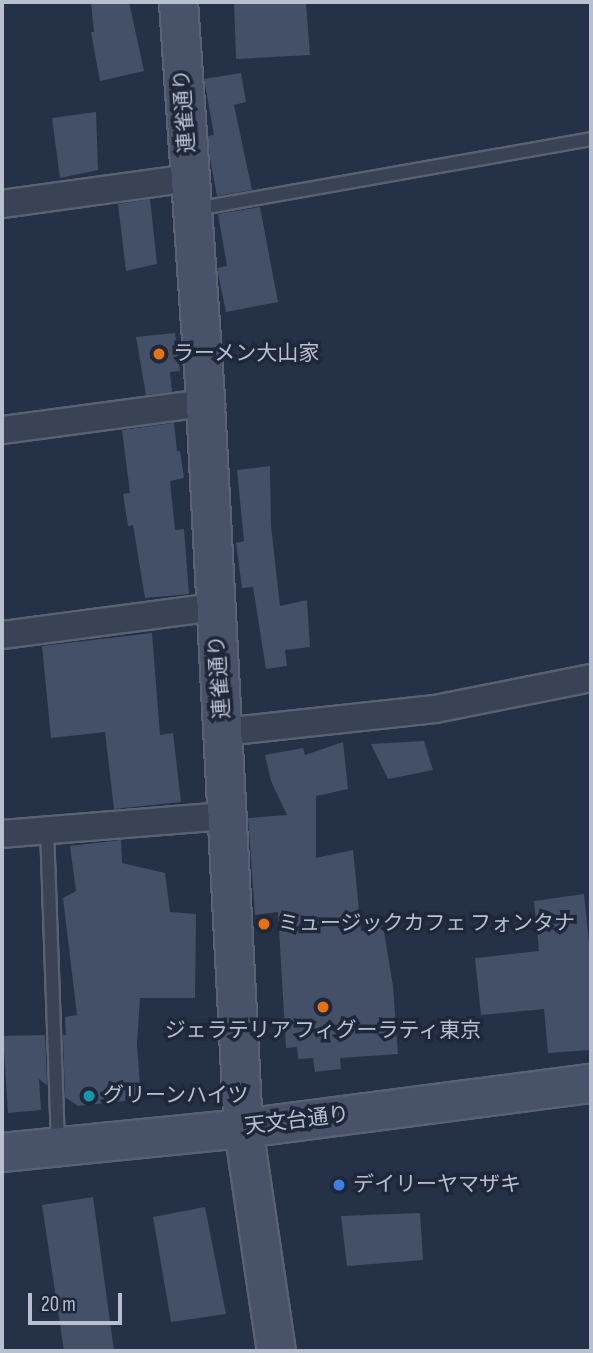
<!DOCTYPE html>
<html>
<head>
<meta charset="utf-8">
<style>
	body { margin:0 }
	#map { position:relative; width:593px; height:1353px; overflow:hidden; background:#253146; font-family:"Sofia Sans Condensed","Noto Sans JP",sans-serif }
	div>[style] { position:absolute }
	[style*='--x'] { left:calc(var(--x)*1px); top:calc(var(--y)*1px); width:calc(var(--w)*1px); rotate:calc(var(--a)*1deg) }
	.building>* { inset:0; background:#445068 }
	.roads { filter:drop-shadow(2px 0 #596172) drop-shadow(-2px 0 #596172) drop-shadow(0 2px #596172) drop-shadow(0 -2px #596172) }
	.service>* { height:12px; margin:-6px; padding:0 6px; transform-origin:6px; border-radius:6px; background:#3a4355 }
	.minor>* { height:26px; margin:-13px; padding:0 13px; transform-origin:13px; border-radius:13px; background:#3a4355 }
	.secondary>* { height:37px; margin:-18.5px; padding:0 18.5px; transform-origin:18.5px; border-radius:18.5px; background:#485268 }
	.dots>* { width:19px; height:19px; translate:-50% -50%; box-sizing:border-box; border:4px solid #1f283b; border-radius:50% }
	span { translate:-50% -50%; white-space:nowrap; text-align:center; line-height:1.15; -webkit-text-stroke:7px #1f283b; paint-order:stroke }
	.street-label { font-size:21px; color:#b8bfce }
	.poi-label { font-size:21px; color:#b8bfce }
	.left { translate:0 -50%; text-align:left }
	.frame { position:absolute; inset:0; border:4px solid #b8bfce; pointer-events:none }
	.scale { position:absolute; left:28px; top:1293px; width:94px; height:32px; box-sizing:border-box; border:4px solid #b8bfce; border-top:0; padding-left:9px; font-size:21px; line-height:24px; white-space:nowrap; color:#b8bfce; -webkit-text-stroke:5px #1f283b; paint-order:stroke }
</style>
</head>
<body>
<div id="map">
	<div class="building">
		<div style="clip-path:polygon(91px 2px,129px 2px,144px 71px,100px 81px,91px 32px,94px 32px)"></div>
		<div style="clip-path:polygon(234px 2px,306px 2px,310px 55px,236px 59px)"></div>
		<div style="clip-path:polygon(241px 73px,246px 102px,234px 105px,252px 190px,217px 196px,210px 159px,208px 136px,214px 135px,204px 79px)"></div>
		<div style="clip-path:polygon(96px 112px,98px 170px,60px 178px,52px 118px)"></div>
		<div style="clip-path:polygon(150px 199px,157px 264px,126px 271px,118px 204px)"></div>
		<div style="clip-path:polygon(260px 207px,278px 302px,226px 312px,217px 268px,227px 266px,218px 214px)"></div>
		<div style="clip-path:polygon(175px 333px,180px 371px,170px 372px,172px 392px,146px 395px,136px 337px)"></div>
		<div style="clip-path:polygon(174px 423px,177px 451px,180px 451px,184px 478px,170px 481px,175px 530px,184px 529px,189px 594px,145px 598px,133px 525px,128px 526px,123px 494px,130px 493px,122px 430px)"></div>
		<div style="clip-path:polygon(270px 466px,271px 526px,280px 606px,307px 600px,310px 647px,285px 650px,287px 666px,266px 669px,253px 587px,242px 588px,236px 543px,244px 541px,237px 470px)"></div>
		<div style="clip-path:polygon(152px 633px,160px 735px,173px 733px,181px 802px,114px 809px,105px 732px,51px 738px,42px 646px)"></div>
		<div style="clip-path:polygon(424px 741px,433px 770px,388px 779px,371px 744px)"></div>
		<div style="clip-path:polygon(343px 742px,348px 789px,316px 796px,316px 858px,353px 850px,361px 931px,383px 926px,393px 986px,398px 1054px,340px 1058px,341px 1069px,315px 1072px,313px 1058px,298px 1059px,297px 1047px,286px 1048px,278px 912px,255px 915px,248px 818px,287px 815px,271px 781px,265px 755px,303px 748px,305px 755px)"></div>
		<div style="clip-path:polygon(121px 840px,122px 863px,165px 873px,170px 912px,196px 914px,195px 998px,140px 998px,137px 1044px,141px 1099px,78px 1106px,65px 1097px,63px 1035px,66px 1035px,65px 1017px,77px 1015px,63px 898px,76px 891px,70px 846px)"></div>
		<div style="clip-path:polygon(584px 894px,591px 963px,591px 1050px,548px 1053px,544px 1009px,481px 1015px,475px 958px,539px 951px,534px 901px)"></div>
		<div style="clip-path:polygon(45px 1035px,47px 1085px,39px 1079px,41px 1110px,8px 1113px,3px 1036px)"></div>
		<div style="clip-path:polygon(93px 1197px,114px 1351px,64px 1351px,42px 1205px)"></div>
		<div style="clip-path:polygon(205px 1207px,226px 1314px,171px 1322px,153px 1217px)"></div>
		<div style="clip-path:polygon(420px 1213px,423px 1260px,347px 1266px,341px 1216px)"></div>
	</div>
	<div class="roads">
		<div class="service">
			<div style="--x:195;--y:209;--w:402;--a:-10"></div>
			<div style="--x:47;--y:829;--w:314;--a:88"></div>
		</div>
		<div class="minor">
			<div style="--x:2;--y:204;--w:189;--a:-7.9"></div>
			<div style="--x:2;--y:430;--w:205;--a:-7.6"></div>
			<div style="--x:2;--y:635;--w:215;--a:-7.5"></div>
			<div style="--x:223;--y:732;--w:213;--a:-6.2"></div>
			<div style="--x:435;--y:709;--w:159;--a:-11.2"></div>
			<div style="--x:2;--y:834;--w:226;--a:-4.6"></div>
		</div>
		<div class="secondary">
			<div style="--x:178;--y:2;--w:402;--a:86.1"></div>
			<div style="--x:205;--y:403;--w:726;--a:87"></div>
			<div style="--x:243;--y:1128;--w:225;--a:81.6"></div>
			<div style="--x:2;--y:1152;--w:242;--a:-5.7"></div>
			<div style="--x:243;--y:1128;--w:351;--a:-7.4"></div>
		</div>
	</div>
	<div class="dots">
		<div style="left:159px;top:354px;background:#e8710a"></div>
		<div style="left:264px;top:924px;background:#e8710a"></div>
		<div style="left:323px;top:1007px;background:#e8710a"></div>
		<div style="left:89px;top:1096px;background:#0f9aa8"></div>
		<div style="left:339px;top:1185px;background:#3f7fe0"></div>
	</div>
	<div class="street-label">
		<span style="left:185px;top:111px;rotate:-94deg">連雀通り</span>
		<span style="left:220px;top:677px;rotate:-94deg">連雀通り</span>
		<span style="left:297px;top:1121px;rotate:-7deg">天文台通り</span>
	</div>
	<div class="poi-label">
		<span class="left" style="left:173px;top:354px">ラーメン大山家</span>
		<span class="left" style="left:278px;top:924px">ミュージックカフェ フォンタナ</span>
		<span style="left:323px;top:1031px">ジェラテリア フィグーラティ東京</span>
		<span class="left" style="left:103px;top:1096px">グリーンハイツ</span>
		<span class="left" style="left:353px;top:1185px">デイリーヤマザキ</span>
	</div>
	<div class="frame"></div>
	<div class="scale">20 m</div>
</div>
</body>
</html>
